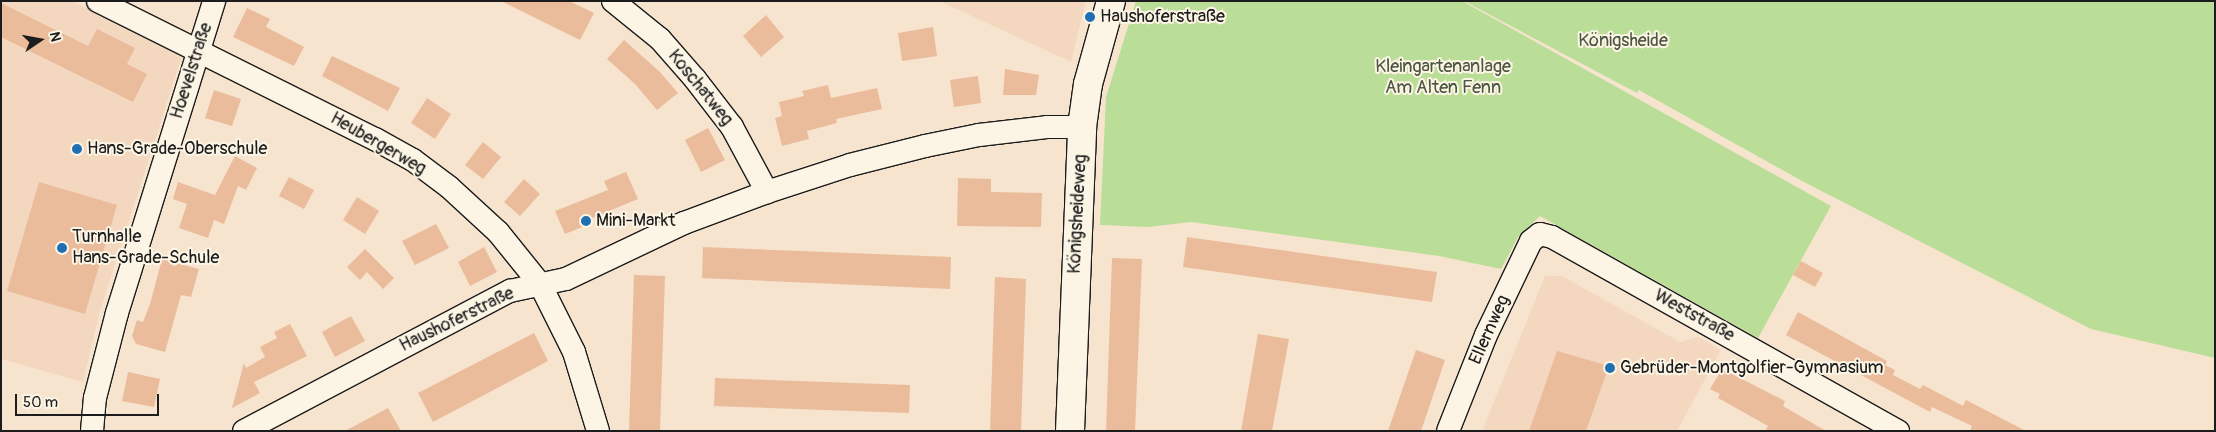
<!DOCTYPE html>
<html>
<head>
<meta charset="utf-8">
<style>
	body { margin:0 }
	#map { position:relative; width:2216px; height:432px; overflow:hidden; background:#f7e4cf; font-family:Pangolin,sans-serif }
	div>[style] { position:absolute }
	[style*='--x'] { left:calc(var(--x)*1px); top:calc(var(--y)*1px); width:calc(var(--w)*1px); rotate:calc(var(--a)*1deg) }
	.built>* { inset:0; background:#f3d8bf }
	.green>* { inset:0; background:#bade98 }
	.building>* { inset:0; background:#eabc9b }
	.roads { filter:drop-shadow(1px 0 #1c1c1c) drop-shadow(-1px 0 #1c1c1c) drop-shadow(0 1px #1c1c1c) drop-shadow(0 -1px #1c1c1c) }
	.street>* { height:22px; margin:-11px; padding:0 11px; transform-origin:11px; border-radius:11px; background:#fcf5e5 }
	.secondary>* { height:28px; margin:-14px; padding:0 14px; transform-origin:14px; border-radius:14px; background:#fcf5e5 }
	.dots>* { width:14px; height:14px; translate:-50% -50%; box-sizing:border-box; border:2px solid #fcf5e5; border-radius:50% }
	span { translate:-50% -50%; white-space:nowrap; text-align:center; line-height:1.15; -webkit-text-stroke:4px #fcf5e5; paint-order:stroke }
	.poi-label { font-size:18px; color:#1c1c1c }
	.left { translate:0 -50%; text-align:left }
	.park-label { font-size:18px; color:#4b5641 }
	.street-label { font-size:18px; color:#1c1c1c }
	.frame { position:absolute; inset:0; border:2px solid #1c1c1c; pointer-events:none }
	.north { position:absolute; left:15px; top:15px; width:50px; height:50px; -webkit-text-stroke:4px #fcf5e5; paint-order:stroke; rotate:78deg; font-size:14px; font-weight:700; line-height:20px; text-align:center; color:#1c1c1c }
	.north::after { content:''; display:block; margin:auto; width:18px; height:22px; background:#1c1c1c; clip-path:polygon(50% 0,100% 100%,50% 72%,0 100%) }
	.scale { position:absolute; left:15px; top:394px; width:144px; height:22px; box-sizing:border-box; border:2px solid #1c1c1c; border-top:0; padding-left:6px; font-size:15px; line-height:18px; white-space:nowrap; color:#1c1c1c; -webkit-text-stroke:4px #fcf5e5; paint-order:stroke }
</style>
</head>
<body>
<div id="map">
	<div class="built">
		<div style="clip-path:polygon(1px 1px,72px 1px,182px 56px,100px 311px,83px 382px,1px 359px)"></div>
		<div style="clip-path:polygon(939px 1px,1086px 1px,1071px 62px)"></div>
		<div style="clip-path:polygon(1545px 276px,1562px 276px,1680px 342px,1698px 337px,1721px 350px,1677px 431px,1482px 431px)"></div>
	</div>
	<div class="green">
		<div style="clip-path:polygon(1136px 1px,1462px 1px,1831px 206px,1758px 338px,1540px 216px,1518px 237px,1501px 269px,1439px 256px,1191px 222px,1149px 227px,1100px 225px,1106px 97px)"></div>
		<div style="clip-path:polygon(1464px 1px,2215px 1px,2215px 358px,2091px 329px,1802px 181px,1639px 90px,1637px 93px)"></div>
	</div>
	<div class="building">
		<div style="clip-path:polygon(501px 1px,569px 1px,594px 13px,580px 40px)"></div>
		<div style="clip-path:polygon(1px 3px,88px 46px,97px 29px,135px 48px,127px 64px,147px 74px,133px 102px,1px 37px)"></div>
		<div style="clip-path:polygon(247px 8px,270px 19px,266px 27px,304px 47px,294px 66px,233px 37px)"></div>
		<div style="clip-path:polygon(766px 15px,784px 37px,761px 57px,743px 36px)"></div>
		<div style="clip-path:polygon(933px 27px,937px 56px,902px 61px,898px 33px)"></div>
		<div style="clip-path:polygon(624px 40px,660px 72px,678px 93px,657px 110px,635px 84px,607px 59px)"></div>
		<div style="clip-path:polygon(332px 56px,400px 88px,388px 111px,322px 76px)"></div>
		<div style="clip-path:polygon(1005px 69px,1039px 75px,1036px 95px,1003px 95px)"></div>
		<div style="clip-path:polygon(978px 76px,981px 103px,954px 107px,950px 80px)"></div>
		<div style="clip-path:polygon(828px 85px,831px 98px,877px 88px,882px 109px,836px 119px,837px 123px,807px 131px,809px 139px,782px 146px,775px 118px,782px 116px,779px 102px,804px 96px,802px 91px)"></div>
		<div style="clip-path:polygon(214px 90px,241px 99px,232px 126px,205px 118px)"></div>
		<div style="clip-path:polygon(427px 98px,451px 114px,435px 139px,411px 123px)"></div>
		<div style="clip-path:polygon(708px 128px,725px 160px,701px 172px,685px 140px)"></div>
		<div style="clip-path:polygon(483px 142px,501px 157px,483px 179px,465px 165px)"></div>
		<div style="clip-path:polygon(235px 156px,257px 168px,246px 190px,238px 186px,224px 224px,214px 220px,208px 238px,179px 228px,187px 204px,173px 199px,178px 182px,215px 195px)"></div>
		<div style="clip-path:polygon(626px 172px,638px 199px,590px 219px,592px 223px,565px 234px,555px 211px,608px 190px,604px 181px)"></div>
		<div style="clip-path:polygon(289px 177px,314px 190px,304px 209px,279px 196px)"></div>
		<div style="clip-path:polygon(958px 178px,991px 179px,991px 192px,1042px 193px,1041px 227px,957px 226px)"></div>
		<div style="clip-path:polygon(524px 179px,540px 194px,520px 216px,504px 202px)"></div>
		<div style="clip-path:polygon(39px 182px,117px 205px,85px 314px,7px 291px)"></div>
		<div style="clip-path:polygon(357px 197px,379px 211px,365px 234px,343px 220px)"></div>
		<div style="clip-path:polygon(436px 224px,449px 248px,415px 265px,402px 241px)"></div>
		<div style="clip-path:polygon(1187px 237px,1437px 272px,1432px 302px,1183px 267px)"></div>
		<div style="clip-path:polygon(484px 247px,497px 272px,470px 286px,458px 262px)"></div>
		<div style="clip-path:polygon(703px 247px,951px 257px,950px 289px,702px 278px)"></div>
		<div style="clip-path:polygon(365px 249px,394px 278px,383px 289px,367px 272px,360px 280px,347px 267px)"></div>
		<div style="clip-path:polygon(1112px 258px,1142px 259px,1135px 431px,1106px 431px)"></div>
		<div style="clip-path:polygon(162px 259px,199px 269px,191px 297px,181px 295px,165px 352px,136px 344px,132px 336px,137px 320px,143px 322px,150px 304px)"></div>
		<div style="clip-path:polygon(1801px 261px,1823px 273px,1815px 287px,1793px 275px)"></div>
		<div style="clip-path:polygon(634px 275px,665px 276px,660px 431px,629px 431px)"></div>
		<div style="clip-path:polygon(995px 277px,1026px 279px,1021px 431px,990px 431px)"></div>
		<div style="clip-path:polygon(1798px 312px,1887px 361px,1885px 365px,1895px 370px,1893px 375px,1920px 389px,1923px 385px,1963px 406px,1966px 400px,2026px 431px,1970px 431px,1972px 426px,1932px 407px,1930px 412px,1786px 335px)"></div>
		<div style="clip-path:polygon(351px 316px,365px 341px,335px 357px,322px 332px)"></div>
		<div style="clip-path:polygon(290px 324px,307px 356px,254px 382px,260px 393px,232px 408px,244px 363px,246px 368px,265px 357px,260px 347px,277px 338px,274px 332px)"></div>
		<div style="clip-path:polygon(534px 333px,548px 361px,433px 422px,418px 393px)"></div>
		<div style="clip-path:polygon(1258px 334px,1289px 339px,1272px 431px,1241px 431px)"></div>
		<div style="clip-path:polygon(1416px 350px,1445px 360px,1421px 431px,1388px 431px)"></div>
		<div style="clip-path:polygon(1557px 351px,1609px 366px,1586px 431px,1529px 431px)"></div>
		<div style="clip-path:polygon(1722px 369px,1785px 401px,1783px 406px,1826px 431px,1765px 431px,1768px 426px,1718px 398px,1720px 394px,1710px 389px)"></div>
		<div style="clip-path:polygon(128px 372px,160px 379px,154px 407px,122px 401px)"></div>
		<div style="clip-path:polygon(715px 378px,910px 385px,909px 413px,714px 406px)"></div>
		<div style="clip-path:polygon(388px 408px,401px 431px,345px 431px)"></div>
	</div>
	<div class="roads">
		<div class="street">
			<div style="--x:98;--y:1;--w:309;--a:26.5"></div>
			<div style="--x:375;--y:139;--w:43;--a:28.9"></div>
			<div style="--x:413;--y:160;--w:45;--a:36.9"></div>
			<div style="--x:449;--y:187;--w:67;--a:42.6"></div>
			<div style="--x:498;--y:232;--w:67;--a:51.1"></div>
			<div style="--x:540;--y:284;--w:76;--a:63.4"></div>
			<div style="--x:574;--y:352;--w:83;--a:73.1"></div>
			<div style="--x:613;--y:1;--w:60;--a:39"></div>
			<div style="--x:660;--y:39;--w:53;--a:48.8"></div>
			<div style="--x:695;--y:79;--w:61;--a:52.4"></div>
			<div style="--x:732;--y:127;--w:74;--a:61.7"></div>
			<div style="--x:92;--y:431;--w:33;--a:-85"></div>
			<div style="--x:95;--y:398;--w:88;--a:-75.5"></div>
			<div style="--x:117;--y:313;--w:327;--a:-72.7"></div>
			<div style="--x:244;--y:431;--w:301;--a:-27.8"></div>
			<div style="--x:510;--y:291;--w:57;--a:-12.1"></div>
			<div style="--x:566;--y:279;--w:131;--a:-25.4"></div>
			<div style="--x:684;--y:223;--w:89;--a:-20.5"></div>
			<div style="--x:767;--y:192;--w:87;--a:-18"></div>
			<div style="--x:850;--y:165;--w:77;--a:-14.2"></div>
			<div style="--x:925;--y:146;--w:55;--a:-11.5"></div>
			<div style="--x:979;--y:135;--w:68;--a:-6.7"></div>
			<div style="--x:1047;--y:127;--w:35;--a:0"></div>
			<div style="--x:1448;--y:431;--w:103;--a:-68.4"></div>
			<div style="--x:1486;--y:335;--w:104;--a:-64.4"></div>
			<div style="--x:1531;--y:241;--w:11;--a:-38"></div>
			<div style="--x:1540;--y:234;--w:12;--a:14"></div>
			<div style="--x:1552;--y:237;--w:397;--a:29.3"></div>
		</div>
		<div class="secondary">
			<div style="--x:1070;--y:431;--w:304;--a:-87.7"></div>
			<div style="--x:1082;--y:127;--w:43;--a:-82.1"></div>
			<div style="--x:1088;--y:84;--w:86;--a:-74.5"></div>
		</div>
	</div>
	<div class="dots">
		<div style="left:1090px;top:17px;background:#1f6fb2"></div>
		<div style="left:77px;top:149px;background:#1f6fb2"></div>
		<div style="left:586px;top:221px;background:#1f6fb2"></div>
		<div style="left:62px;top:248px;background:#1f6fb2"></div>
		<div style="left:1610px;top:368px;background:#1f6fb2"></div>
	</div>
	<div class="poi-label">
		<span class="left" style="left:1100px;top:17px">Haushoferstraße</span>
		<span class="left" style="left:87px;top:149px">Hans-Grade-Oberschule</span>
		<span class="left" style="left:596px;top:221px">Mini-Markt</span>
		<span class="left" style="left:72px;top:248px">Turnhalle<br>Hans-Grade-Schule</span>
		<span class="left" style="left:1620px;top:368px">Gebrüder-Montgolfier-Gymnasium</span>
	</div>
	<div class="park-label">
		<span style="left:1623px;top:41px">Königsheide</span>
		<span style="left:1443px;top:78px">Kleingartenanlage<br>Am Alten Fenn</span>
	</div>
	<div class="street-label">
		<span style="left:192px;top:71px;rotate:-72deg">Hoevelstraße</span>
		<span style="left:700px;top:88px;rotate:51deg">Koschatweg</span>
		<span style="left:378px;top:144px;rotate:30deg">Heubergerweg</span>
		<span style="left:1078px;top:214px;rotate:-87deg">Königsheideweg</span>
		<span style="left:1694px;top:316px;rotate:29deg">Weststraße</span>
		<span style="left:457px;top:320px;rotate:-26deg">Haushoferstraße</span>
		<span style="left:1490px;top:330px;rotate:-66deg">Ellernweg</span>
	</div>
	<div class="frame"></div>
	<div class="north">N</div>
	<div class="scale">50 m</div>
</div>
</body>
</html>
